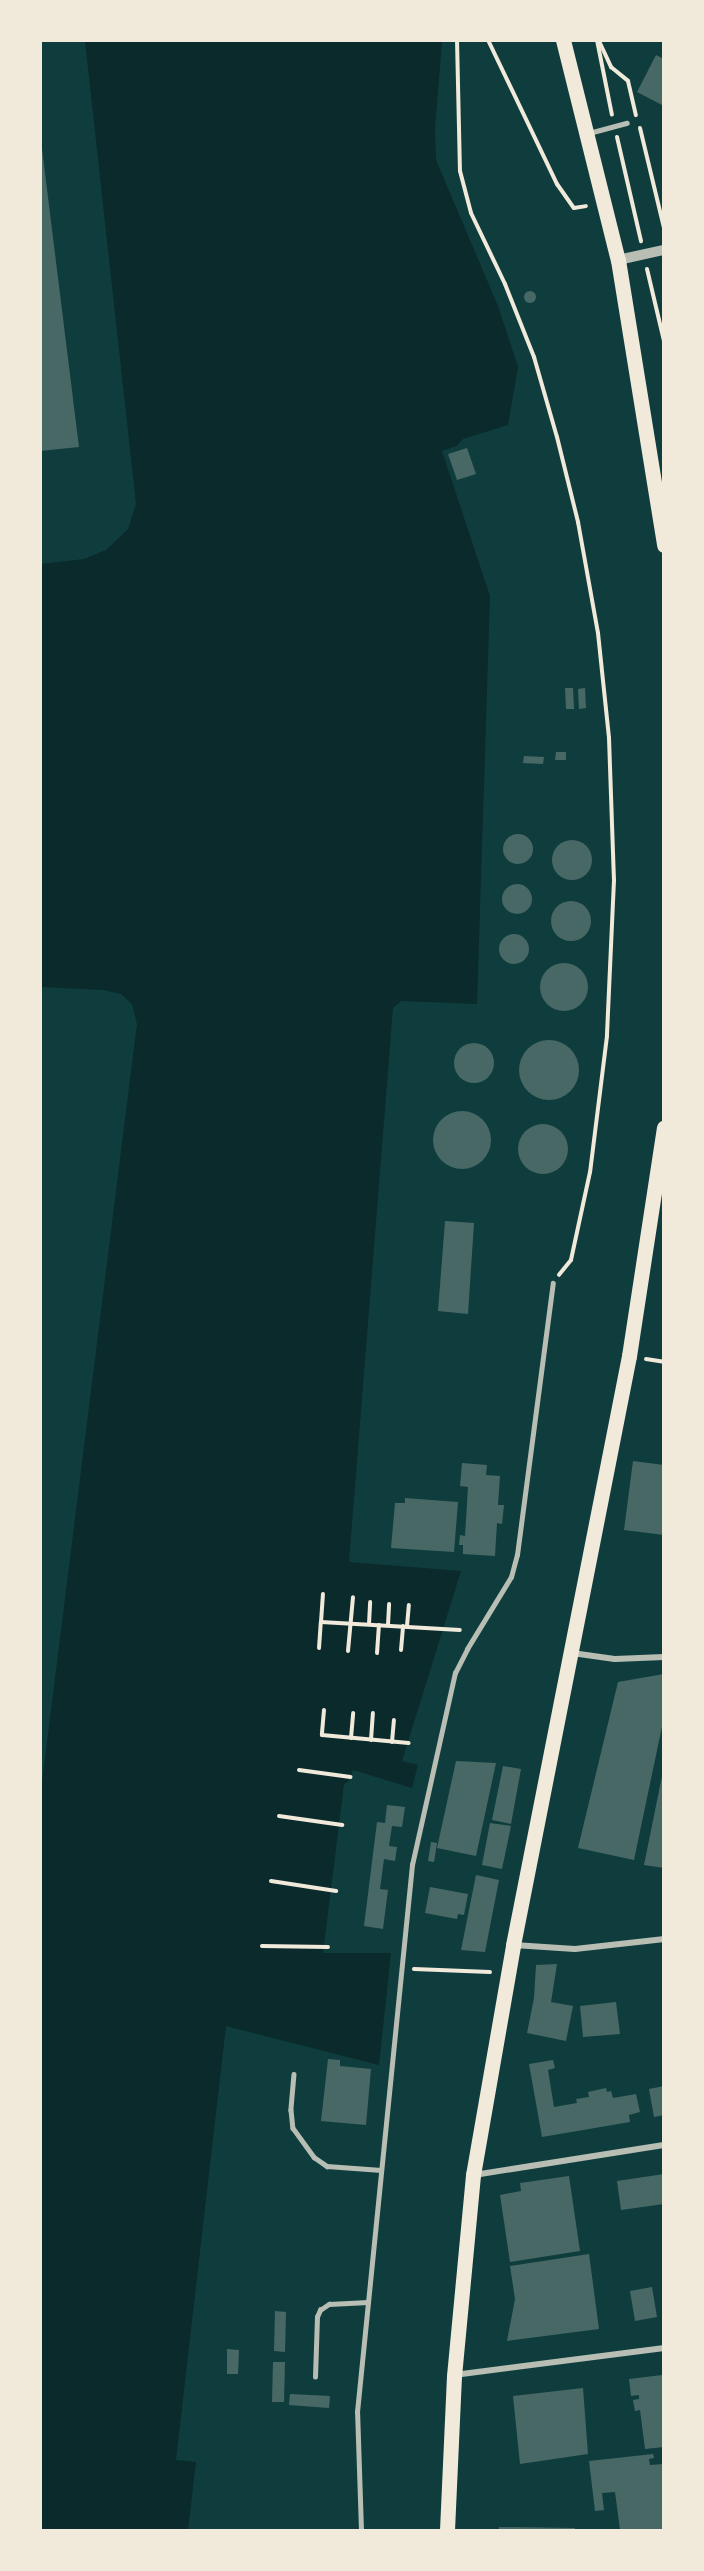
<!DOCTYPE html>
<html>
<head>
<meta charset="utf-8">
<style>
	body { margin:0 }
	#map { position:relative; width:704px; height:2571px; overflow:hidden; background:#0f3d3e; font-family:"Work Sans",sans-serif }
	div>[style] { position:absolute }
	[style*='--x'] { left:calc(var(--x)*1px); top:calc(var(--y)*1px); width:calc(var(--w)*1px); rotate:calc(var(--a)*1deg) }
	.water>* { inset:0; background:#0a2a2b }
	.building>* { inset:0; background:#486865 }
	.round { border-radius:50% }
	.path>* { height:4px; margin:-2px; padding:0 2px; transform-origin:2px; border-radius:2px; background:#f1e9da }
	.service>* { height:4.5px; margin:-2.25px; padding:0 2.25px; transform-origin:2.25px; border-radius:2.25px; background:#b8beb3 }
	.minor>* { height:6px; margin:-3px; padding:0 3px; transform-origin:3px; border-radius:3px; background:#b8beb3 }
	.tertiary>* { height:10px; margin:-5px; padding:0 5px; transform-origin:5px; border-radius:5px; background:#b8beb3 }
	.primary>* { height:15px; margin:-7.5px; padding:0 7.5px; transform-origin:7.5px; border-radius:7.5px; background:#f1e9da }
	span { translate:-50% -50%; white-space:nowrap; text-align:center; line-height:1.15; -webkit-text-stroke:4.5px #f1e9da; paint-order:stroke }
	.frame { position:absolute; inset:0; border:42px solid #f1e9da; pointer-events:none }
</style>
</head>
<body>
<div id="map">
	<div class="water">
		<div style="clip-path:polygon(85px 41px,442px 41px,435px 129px,436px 160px,498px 306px,518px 367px,508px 425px,463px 439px,457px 446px,442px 451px,490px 596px,477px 1004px,401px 1001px,393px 1008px,349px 1562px,461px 1571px,402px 1761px,418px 1765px,412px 1788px,353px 1770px,349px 1781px,344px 1784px,323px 1953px,391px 1953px,379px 2065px,226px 2026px,176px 2460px,196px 2462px,188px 2530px,41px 2530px,40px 1798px,137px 1024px,132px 1004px,121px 994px,103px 990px,41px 987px,41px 564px,84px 559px,106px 550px,128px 529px,136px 504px)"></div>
	</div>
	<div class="building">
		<div style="clip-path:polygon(656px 55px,664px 59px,664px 106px,637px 92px)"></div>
		<div style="clip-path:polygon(42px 149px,79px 447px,40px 451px,40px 150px)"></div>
		<div class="round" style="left:524px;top:291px;width:12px;height:12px"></div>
		<div style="clip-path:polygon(467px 448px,476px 474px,457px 480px,448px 454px)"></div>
		<div style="clip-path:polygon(565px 688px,573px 688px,574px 709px,566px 709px)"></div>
		<div style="clip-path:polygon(585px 688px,586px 708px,579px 709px,578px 689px)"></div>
		<div style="clip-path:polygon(556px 752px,566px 752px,566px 760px,555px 760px)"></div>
		<div style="clip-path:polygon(524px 756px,544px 757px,543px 764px,523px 763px)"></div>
		<div class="round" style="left:503px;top:834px;width:30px;height:30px"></div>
		<div class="round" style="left:552px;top:840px;width:40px;height:40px"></div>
		<div class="round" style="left:502px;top:884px;width:30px;height:30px"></div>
		<div class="round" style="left:551px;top:901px;width:40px;height:40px"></div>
		<div class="round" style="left:499px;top:934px;width:30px;height:30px"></div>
		<div class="round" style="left:540px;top:963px;width:48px;height:48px"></div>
		<div class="round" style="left:519px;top:1040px;width:60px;height:60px"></div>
		<div class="round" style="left:454px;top:1043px;width:40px;height:40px"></div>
		<div class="round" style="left:433px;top:1111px;width:58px;height:58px"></div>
		<div class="round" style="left:518px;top:1124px;width:50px;height:50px"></div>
		<div style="clip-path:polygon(445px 1221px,474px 1223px,468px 1314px,438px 1311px)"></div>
		<div style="clip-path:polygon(633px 1461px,664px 1465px,664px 1535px,624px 1530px)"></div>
		<div style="clip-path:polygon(462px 1463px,487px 1465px,486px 1475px,500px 1476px,498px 1505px,504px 1505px,502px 1524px,497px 1523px,495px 1556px,463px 1554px,463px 1545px,459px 1545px,460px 1535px,465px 1536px,468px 1487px,460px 1486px)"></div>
		<div style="clip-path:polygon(405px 1498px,458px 1502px,454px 1552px,391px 1548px,395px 1503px,405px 1503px)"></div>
		<div style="clip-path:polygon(664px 1674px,664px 1717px,634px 1860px,578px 1848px,618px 1682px)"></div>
		<div style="clip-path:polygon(456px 1761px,496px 1763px,476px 1856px,437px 1848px)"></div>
		<div style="clip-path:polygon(503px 1766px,521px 1769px,511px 1824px,492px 1820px)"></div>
		<div style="clip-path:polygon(662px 1776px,664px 1776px,664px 1868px,644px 1865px)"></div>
		<div style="clip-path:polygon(387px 1805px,405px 1807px,402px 1827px,392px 1826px,389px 1846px,397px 1847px,395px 1861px,384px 1859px,380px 1889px,388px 1890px,383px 1929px,364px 1926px,377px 1822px,385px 1823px)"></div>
		<div style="clip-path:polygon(490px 1823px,511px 1826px,502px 1869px,482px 1865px)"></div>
		<div style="clip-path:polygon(431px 1842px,437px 1843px,434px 1862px,428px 1861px)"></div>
		<div style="clip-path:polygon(476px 1875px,499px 1880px,485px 1952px,461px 1950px)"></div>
		<div style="clip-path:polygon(430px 1887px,468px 1894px,464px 1915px,458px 1914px,457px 1919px,425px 1913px)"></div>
		<div style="clip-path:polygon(557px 1964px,551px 2002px,573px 2006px,566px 2041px,527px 2033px,534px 1998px,536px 1965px)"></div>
		<div style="clip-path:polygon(616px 2002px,620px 2034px,583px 2037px,580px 2006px)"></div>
		<div style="clip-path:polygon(328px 2059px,340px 2060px,340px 2066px,371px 2069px,366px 2125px,321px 2121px)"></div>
		<div style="clip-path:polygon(553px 2060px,555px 2068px,548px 2070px,554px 2107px,577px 2103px,576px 2099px,589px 2097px,588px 2092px,606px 2088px,607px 2092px,611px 2091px,613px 2098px,636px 2094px,640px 2112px,629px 2115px,630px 2122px,542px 2137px,529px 2064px)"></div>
		<div style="clip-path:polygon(664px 2086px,664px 2115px,654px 2117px,649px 2089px)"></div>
		<div style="clip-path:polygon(664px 2174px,664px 2204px,621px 2210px,617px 2181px)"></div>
		<div style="clip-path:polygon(569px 2176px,580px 2251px,510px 2262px,500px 2195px,521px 2191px,520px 2183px)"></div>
		<div style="clip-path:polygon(589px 2254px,599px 2329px,507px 2341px,515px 2299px,510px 2266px)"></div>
		<div style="clip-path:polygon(652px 2287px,657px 2317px,635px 2321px,630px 2291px)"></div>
		<div style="clip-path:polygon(275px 2311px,286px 2312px,285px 2352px,274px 2351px)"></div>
		<div style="clip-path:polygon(227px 2349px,239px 2350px,238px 2374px,227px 2374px)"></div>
		<div style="clip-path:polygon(273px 2362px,285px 2362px,284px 2402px,272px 2402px)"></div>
		<div style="clip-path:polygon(662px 2375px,664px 2447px,645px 2449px,640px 2410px,635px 2411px,633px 2400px,639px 2399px,639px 2395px,631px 2396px,629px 2379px)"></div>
		<div style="clip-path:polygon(583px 2388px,588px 2454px,520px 2464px,513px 2396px)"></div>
		<div style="clip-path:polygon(290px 2394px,330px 2396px,329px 2408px,289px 2405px)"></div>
		<div style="clip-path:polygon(653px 2454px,654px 2458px,649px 2459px,650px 2465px,664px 2464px,664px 2530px,620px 2530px,615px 2492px,602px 2493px,604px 2510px,595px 2511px,589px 2461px)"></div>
		<div style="clip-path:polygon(499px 2527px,575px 2528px,575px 2530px,499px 2530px)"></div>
	</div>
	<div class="path">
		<div style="--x:457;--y:40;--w:131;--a:88.7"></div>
		<div style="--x:460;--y:171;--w:43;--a:75.3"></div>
		<div style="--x:471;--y:213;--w:79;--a:64.4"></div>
		<div style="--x:505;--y:284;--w:79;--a:68.3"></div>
		<div style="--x:534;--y:357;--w:83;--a:74"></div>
		<div style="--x:557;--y:437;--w:88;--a:76.1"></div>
		<div style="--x:578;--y:522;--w:113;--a:79.8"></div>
		<div style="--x:598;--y:633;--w:106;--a:84"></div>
		<div style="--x:609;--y:738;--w:142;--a:88"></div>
		<div style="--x:614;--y:880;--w:156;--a:92.6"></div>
		<div style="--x:607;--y:1036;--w:137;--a:97.1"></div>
		<div style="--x:590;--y:1172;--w:90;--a:102.2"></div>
		<div style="--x:571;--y:1260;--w:19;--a:129"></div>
		<div style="--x:488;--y:40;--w:160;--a:64.4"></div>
		<div style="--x:557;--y:184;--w:29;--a:55"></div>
		<div style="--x:574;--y:208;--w:12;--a:-9"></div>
		<div style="--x:597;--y:40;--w:76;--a:78.7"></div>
		<div style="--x:599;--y:41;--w:29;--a:65"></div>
		<div style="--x:611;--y:67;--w:22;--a:39"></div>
		<div style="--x:628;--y:81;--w:35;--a:77"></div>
		<div style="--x:640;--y:128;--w:103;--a:76.5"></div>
		<div style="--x:617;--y:137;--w:107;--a:77"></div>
		<div style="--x:647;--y:269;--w:74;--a:76.7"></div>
		<div style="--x:646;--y:1359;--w:18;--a:9"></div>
		<div style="--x:321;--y:1622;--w:28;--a:-86"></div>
		<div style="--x:369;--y:1624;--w:22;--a:-87"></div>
		<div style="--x:388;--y:1625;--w:21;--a:-87"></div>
		<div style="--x:407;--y:1626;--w:21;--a:-85"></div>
		<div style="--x:319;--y:1648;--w:26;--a:-86"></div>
		<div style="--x:321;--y:1622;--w:139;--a:3.3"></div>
		<div style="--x:401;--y:1650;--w:24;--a:-85"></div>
		<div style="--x:348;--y:1651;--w:54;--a:-84.7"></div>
		<div style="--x:377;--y:1653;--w:28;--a:-86"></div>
		<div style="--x:324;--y:1710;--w:25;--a:95"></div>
		<div style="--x:322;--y:1735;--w:87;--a:5.3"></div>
		<div style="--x:351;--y:1738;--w:25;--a:-85"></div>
		<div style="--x:371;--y:1740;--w:27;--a:-86"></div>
		<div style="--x:392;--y:1742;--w:22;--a:-85"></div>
		<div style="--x:299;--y:1770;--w:52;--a:7.7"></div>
		<div style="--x:279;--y:1816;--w:64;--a:8.1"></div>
		<div style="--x:271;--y:1881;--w:66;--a:8.7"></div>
		<div style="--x:262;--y:1946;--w:66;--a:0.9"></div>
		<div style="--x:414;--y:1969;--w:76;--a:2.3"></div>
	</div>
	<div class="service">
		<div style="--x:589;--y:133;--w:39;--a:-15"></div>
		<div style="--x:294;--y:2074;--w:36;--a:95"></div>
		<div style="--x:291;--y:2110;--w:18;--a:84"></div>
		<div style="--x:293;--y:2128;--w:36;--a:54"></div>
		<div style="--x:314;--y:2157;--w:16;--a:35"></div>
		<div style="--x:327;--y:2166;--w:54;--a:4.2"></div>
		<div style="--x:315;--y:2377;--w:60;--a:-88.1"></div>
		<div style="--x:317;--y:2317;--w:8;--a:-67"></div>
		<div style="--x:320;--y:2310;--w:11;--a:-34"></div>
		<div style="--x:329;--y:2304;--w:39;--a:-3"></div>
		<div style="--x:361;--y:2530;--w:118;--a:-91.9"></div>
		<div style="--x:357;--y:2412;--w:550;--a:-84.26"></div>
		<div style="--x:412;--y:1865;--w:197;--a:-77.4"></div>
		<div style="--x:455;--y:1673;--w:27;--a:-63"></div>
		<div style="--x:467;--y:1649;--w:84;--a:-58.6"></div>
		<div style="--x:511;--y:1577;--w:23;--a:-75"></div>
		<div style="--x:517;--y:1555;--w:274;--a:-82.5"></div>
	</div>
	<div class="minor">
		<div style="--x:572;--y:1653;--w:43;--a:7.9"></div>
		<div style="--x:615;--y:1659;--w:49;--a:-2.3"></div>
		<div style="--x:514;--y:1945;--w:61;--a:3.8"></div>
		<div style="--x:575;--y:1949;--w:90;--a:-6.4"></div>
		<div style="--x:474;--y:2175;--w:192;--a:-9"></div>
		<div style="--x:454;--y:2375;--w:212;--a:-7.3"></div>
	</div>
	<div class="tertiary">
		<div style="--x:618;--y:260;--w:47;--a:-12.3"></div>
	</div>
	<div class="primary">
		<div style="--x:563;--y:40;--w:227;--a:76"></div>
		<div style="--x:618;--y:260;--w:289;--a:80.8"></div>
		<div style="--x:447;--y:2530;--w:154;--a:-87.4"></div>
		<div style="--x:454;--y:2376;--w:202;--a:-84.6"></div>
		<div style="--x:473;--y:2175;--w:233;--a:-80.1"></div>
		<div style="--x:513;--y:1945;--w:600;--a:-78.86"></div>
		<div style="--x:629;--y:1356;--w:231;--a:-81.3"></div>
	</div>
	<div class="frame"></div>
</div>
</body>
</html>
